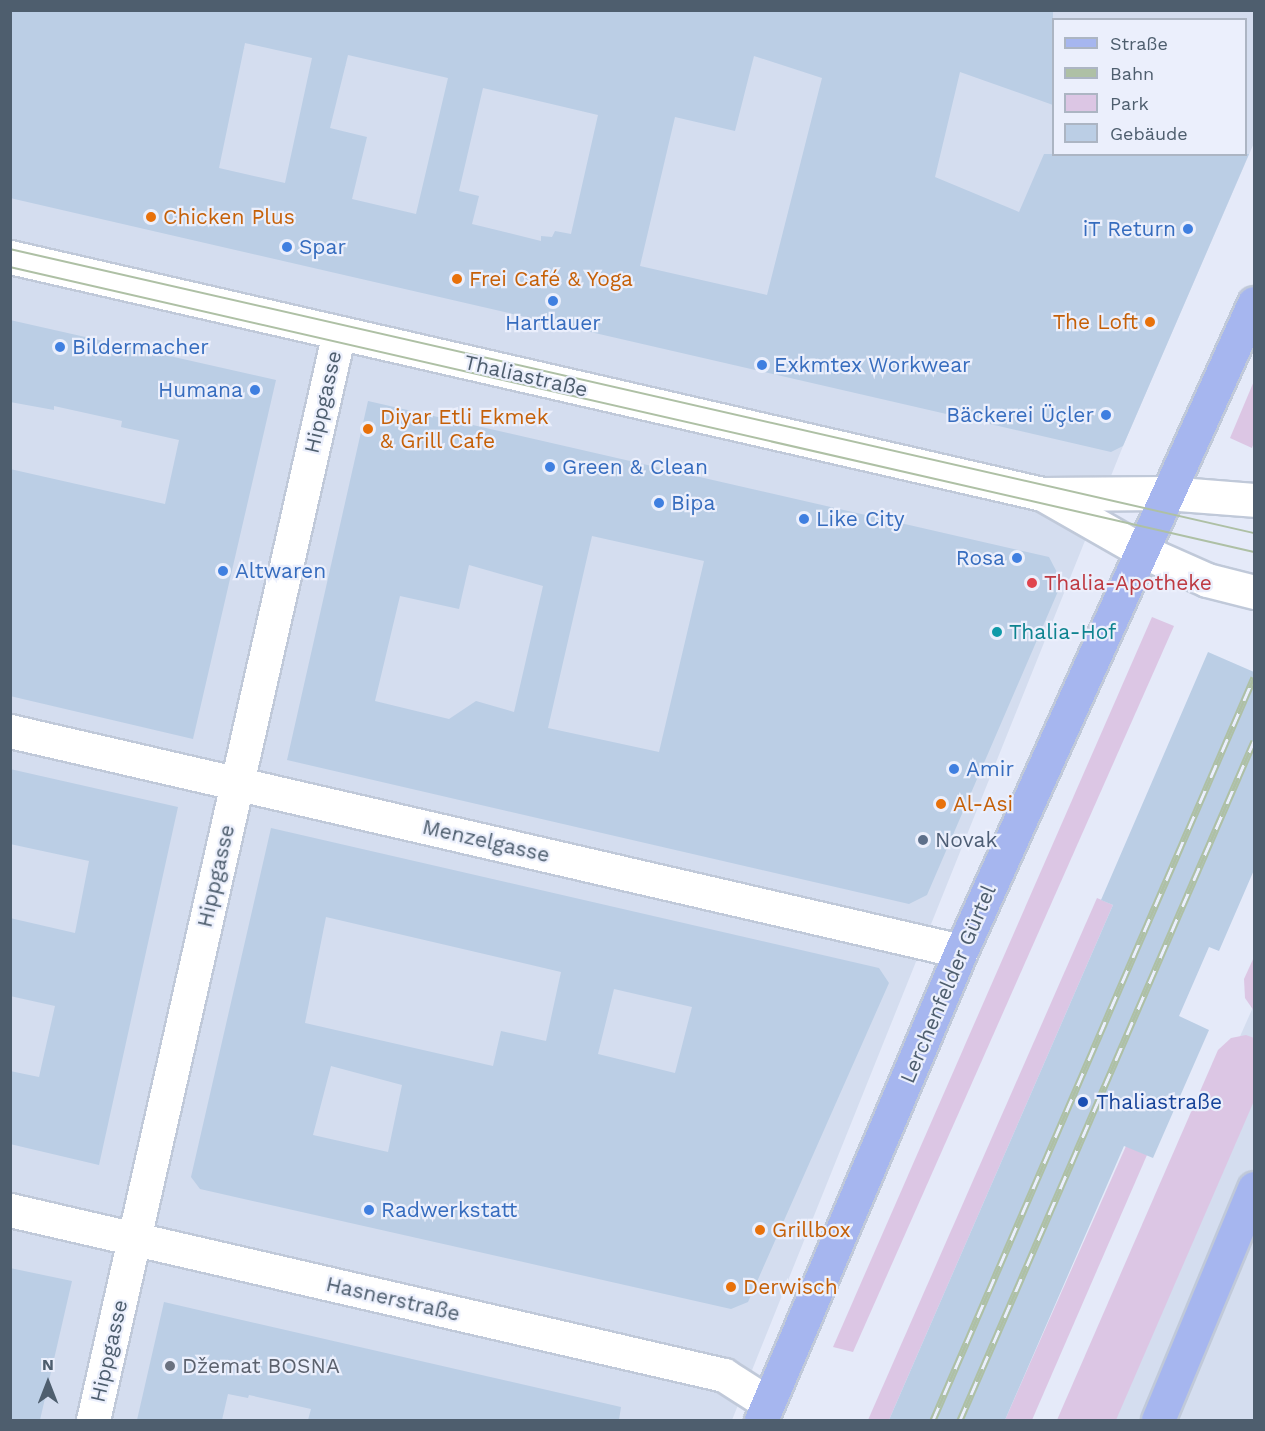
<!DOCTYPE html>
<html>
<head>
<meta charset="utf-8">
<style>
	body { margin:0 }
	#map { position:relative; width:1265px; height:1431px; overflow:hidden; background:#e5eaf9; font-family:"Work Sans",sans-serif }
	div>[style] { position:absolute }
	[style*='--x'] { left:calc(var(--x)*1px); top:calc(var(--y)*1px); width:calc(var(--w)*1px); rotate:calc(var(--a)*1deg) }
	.residential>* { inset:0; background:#d4ddef }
	.green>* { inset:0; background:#dcc6e4 }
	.building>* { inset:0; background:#bbcee5 }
	.roads { filter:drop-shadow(2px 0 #c0c9d9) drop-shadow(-2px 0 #c0c9d9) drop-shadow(0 2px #c0c9d9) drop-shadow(0 -2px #c0c9d9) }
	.minor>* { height:33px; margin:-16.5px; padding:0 16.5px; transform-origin:16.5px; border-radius:16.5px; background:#fff }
	.secondary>* { height:33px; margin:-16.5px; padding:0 16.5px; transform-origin:16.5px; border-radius:16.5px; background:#fff }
	.primary>* { height:33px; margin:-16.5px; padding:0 16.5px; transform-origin:16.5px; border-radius:16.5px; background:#a6b6ef }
	.tram>* { height:1.5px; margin:-0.75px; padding:0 0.75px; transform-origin:0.75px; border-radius:0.75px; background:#aec0a5 }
	.rail>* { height:7px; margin-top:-3.5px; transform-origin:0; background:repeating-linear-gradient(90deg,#ebeffc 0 14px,#aec0a5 0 28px); box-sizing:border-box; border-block:2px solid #aec0a5 }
	.dots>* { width:16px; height:16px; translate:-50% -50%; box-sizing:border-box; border:3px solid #ebeffc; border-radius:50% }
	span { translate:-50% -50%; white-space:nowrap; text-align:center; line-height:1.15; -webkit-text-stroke:4.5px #ebeffc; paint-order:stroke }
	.food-label { font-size:21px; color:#c56008 }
	.left { translate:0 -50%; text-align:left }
	.right { translate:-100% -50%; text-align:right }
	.shop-label { font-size:21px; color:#366cbe }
	.street-label { font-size:21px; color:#4e5e6e }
	.health-label { font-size:21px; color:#be3a42 }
	.culture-label { font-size:21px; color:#0d838f }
	.service-label { font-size:21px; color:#4e5e75 }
	.transit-label { font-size:21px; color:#164399 }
	.worship-label { font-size:21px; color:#5b616d }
	.frame { position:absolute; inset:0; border:12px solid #4e5e6e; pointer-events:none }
	.legend { position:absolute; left:1052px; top:18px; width:195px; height:138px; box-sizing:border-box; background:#ebeffc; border:2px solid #acb5c3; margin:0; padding:8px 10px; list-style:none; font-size:18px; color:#4e5e6e }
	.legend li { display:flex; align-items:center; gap:12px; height:30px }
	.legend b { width:30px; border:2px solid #acb5c3 }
	.north { position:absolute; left:18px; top:1353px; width:60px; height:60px; -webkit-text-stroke:4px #ebeffc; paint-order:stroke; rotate:0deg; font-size:16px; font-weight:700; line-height:24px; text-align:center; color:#4e5e6e }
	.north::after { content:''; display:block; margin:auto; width:21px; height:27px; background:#4e5e6e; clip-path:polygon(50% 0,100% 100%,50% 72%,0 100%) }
</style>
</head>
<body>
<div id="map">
	<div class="residential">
		<div style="clip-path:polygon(evenodd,10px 11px,1254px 11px,1254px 143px,1123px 446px,732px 1420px,11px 1420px,10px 11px,1054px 20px,1246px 20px,1246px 154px,1054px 154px,1054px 20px)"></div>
		<div style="clip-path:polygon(1254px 1005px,1254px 1420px,1069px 1420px)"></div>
	</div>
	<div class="green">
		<div style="clip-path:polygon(1254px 381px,1254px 442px,1252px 448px,1230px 438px)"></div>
		<div style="clip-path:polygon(1152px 617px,1174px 626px,853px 1352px,833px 1347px)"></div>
		<div style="clip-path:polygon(1097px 898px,1113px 905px,889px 1420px,868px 1420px)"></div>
		<div style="clip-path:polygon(1254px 957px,1254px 1011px,1245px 998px,1244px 979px)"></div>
		<div style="clip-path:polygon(1246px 1035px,1254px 1038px,1254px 1101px,1116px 1420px,1057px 1420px,1218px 1050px,1231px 1038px)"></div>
		<div style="clip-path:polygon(1126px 1146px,1147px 1155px,1032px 1420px,1005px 1420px)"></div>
	</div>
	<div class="building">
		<div style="clip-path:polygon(evenodd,10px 10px,1053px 10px,1053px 105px,960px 72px,935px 177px,1019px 212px,1044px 154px,1249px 154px,1123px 446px,1111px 452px,10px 198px,10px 10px,245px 43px,312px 58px,285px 183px,219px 168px,245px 43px,10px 10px,348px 55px,448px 78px,416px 214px,352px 199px,367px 137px,330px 128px,348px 55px,10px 10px,754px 56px,822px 78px,767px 295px,640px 266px,675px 117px,735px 131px,754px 56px,10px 10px,483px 88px,598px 115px,571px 234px,555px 231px,552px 237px,541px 236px,541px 241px,472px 224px,479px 196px,459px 191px,483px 88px)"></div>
		<div style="clip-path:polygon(10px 320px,276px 380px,193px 739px,10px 696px,10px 469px,165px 504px,179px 440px,121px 427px,122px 421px,54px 406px,54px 410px,10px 402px)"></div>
		<div style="clip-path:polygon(evenodd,368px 401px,1049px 557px,1062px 582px,927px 895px,909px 904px,287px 760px,368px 401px,592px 536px,704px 561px,659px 752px,548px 728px,592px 536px,368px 401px,469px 565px,543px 586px,514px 712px,476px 701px,449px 719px,375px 701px,400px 596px,459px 609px,469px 565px)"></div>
		<div style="clip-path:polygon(1208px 652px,1254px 672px,1254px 870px,1219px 951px,1209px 947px,1179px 1016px,1209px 1030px,1153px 1158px,1124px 1146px,1005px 1420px,889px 1420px,1113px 905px,1101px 900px)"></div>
		<div style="clip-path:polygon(10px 769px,178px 807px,99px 1165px,10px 1144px,10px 1071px,39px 1077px,55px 1006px,10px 996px,10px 918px,75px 933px,89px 861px,10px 844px)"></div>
		<div style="clip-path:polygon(evenodd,271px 828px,879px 968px,889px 983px,748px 1302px,731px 1309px,200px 1189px,191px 1177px,271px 828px,326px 917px,561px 972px,546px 1041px,501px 1031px,493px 1066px,305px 1023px,326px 917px,271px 828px,614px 989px,692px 1007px,675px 1073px,598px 1054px,614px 989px,271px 828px,331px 1066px,402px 1085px,388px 1152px,313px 1135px,331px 1066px)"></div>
		<div style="clip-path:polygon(10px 1268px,72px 1281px,40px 1420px,10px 1420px)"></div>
		<div style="clip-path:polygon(164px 1302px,621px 1407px,619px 1420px,308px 1420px,311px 1409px,249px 1395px,248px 1398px,228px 1394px,222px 1420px,137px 1420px)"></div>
	</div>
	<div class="roads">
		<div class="minor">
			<div style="--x:10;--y:731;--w:976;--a:13.03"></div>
			<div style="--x:10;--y:1210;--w:733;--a:13.01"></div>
			<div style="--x:724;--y:1375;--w:52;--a:32.5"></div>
			<div style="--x:93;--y:1420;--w:1115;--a:-77.26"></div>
		</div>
		<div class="secondary">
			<div style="--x:10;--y:257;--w:1059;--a:12.93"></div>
			<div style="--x:1042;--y:494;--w:124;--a:-0.5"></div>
			<div style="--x:1166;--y:493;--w:88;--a:4.5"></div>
			<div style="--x:1044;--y:495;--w:113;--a:29.7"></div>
			<div style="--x:1142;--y:551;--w:71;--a:24"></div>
			<div style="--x:1207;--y:580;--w:49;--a:14.3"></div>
		</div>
		<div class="primary">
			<div style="--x:761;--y:1420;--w:510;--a:-66.9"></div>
			<div style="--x:961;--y:951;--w:711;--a:-65.67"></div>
			<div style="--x:1158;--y:1420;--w:251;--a:-67.5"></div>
		</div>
	</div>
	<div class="tram">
		<div style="--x:10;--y:249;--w:1276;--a:12.86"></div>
		<div style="--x:10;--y:267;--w:1276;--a:12.9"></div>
	</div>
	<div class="rail">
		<div style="--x:933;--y:1420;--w:809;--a:-66.63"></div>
		<div style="--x:960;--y:1420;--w:740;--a:-66.59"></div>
	</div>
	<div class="dots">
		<div style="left:151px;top:217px;background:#e8710a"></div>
		<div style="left:1188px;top:229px;background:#3f7fe0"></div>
		<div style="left:287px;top:247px;background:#3f7fe0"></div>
		<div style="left:457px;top:279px;background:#e8710a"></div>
		<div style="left:553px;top:301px;background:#3f7fe0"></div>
		<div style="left:1150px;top:322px;background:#e8710a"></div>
		<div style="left:60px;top:347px;background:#3f7fe0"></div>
		<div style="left:762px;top:365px;background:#3f7fe0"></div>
		<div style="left:255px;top:390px;background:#3f7fe0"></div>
		<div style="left:1106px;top:415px;background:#3f7fe0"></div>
		<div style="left:368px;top:429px;background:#e8710a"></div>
		<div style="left:550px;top:467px;background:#3f7fe0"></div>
		<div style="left:659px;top:503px;background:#3f7fe0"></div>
		<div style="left:804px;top:519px;background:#3f7fe0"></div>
		<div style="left:1017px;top:558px;background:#3f7fe0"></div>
		<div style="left:223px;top:571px;background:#3f7fe0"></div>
		<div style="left:1032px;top:583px;background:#e0444e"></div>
		<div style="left:997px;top:632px;background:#0f9aa8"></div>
		<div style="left:954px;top:769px;background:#3f7fe0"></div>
		<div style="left:941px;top:804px;background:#e8710a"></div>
		<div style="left:923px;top:840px;background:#5c6f8a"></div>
		<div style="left:1083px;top:1102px;background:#1a4fb4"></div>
		<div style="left:369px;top:1210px;background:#3f7fe0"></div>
		<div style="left:760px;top:1230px;background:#e8710a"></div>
		<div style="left:731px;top:1287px;background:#e8710a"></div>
		<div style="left:170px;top:1366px;background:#6b7280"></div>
	</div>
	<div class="food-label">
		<span class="left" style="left:163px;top:217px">Chicken Plus</span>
		<span class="left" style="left:469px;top:279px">Frei Café &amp; Yoga</span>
		<span class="right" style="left:1138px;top:322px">The Loft</span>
		<span class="left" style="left:380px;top:429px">Diyar Etli Ekmek<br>&amp; Grill Cafe</span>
		<span class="left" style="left:953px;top:804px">Al-Asi</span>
		<span class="left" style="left:772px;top:1230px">Grillbox</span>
		<span class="left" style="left:743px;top:1287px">Derwisch</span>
	</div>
	<div class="shop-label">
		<span class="right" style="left:1176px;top:229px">iT Return</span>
		<span class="left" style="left:299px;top:247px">Spar</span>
		<span style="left:553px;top:323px">Hartlauer</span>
		<span class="left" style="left:72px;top:347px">Bildermacher</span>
		<span class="left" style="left:774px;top:365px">Exkmtex Workwear</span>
		<span class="right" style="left:243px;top:390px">Humana</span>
		<span class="right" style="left:1094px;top:415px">Bäckerei Üçler</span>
		<span class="left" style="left:562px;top:467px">Green &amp; Clean</span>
		<span class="left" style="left:671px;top:503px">Bipa</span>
		<span class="left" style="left:816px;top:519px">Like City</span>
		<span class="right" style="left:1005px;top:558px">Rosa</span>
		<span class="left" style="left:235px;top:571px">Altwaren</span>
		<span class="left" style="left:966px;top:769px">Amir</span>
		<span class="left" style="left:381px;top:1210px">Radwerkstatt</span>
	</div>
	<div class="street-label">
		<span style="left:526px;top:376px;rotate:13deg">Thaliastraße</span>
		<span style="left:323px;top:402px;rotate:-77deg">Hippgasse</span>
		<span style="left:486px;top:841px;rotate:13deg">Menzelgasse</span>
		<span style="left:216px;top:876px;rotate:-77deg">Hippgasse</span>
		<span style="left:948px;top:984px;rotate:-67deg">Lerchenfelder Gürtel</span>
		<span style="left:393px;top:1299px;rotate:13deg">Hasnerstraße</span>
		<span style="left:109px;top:1351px;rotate:-77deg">Hippgasse</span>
	</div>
	<div class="health-label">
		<span class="left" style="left:1044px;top:583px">Thalia-Apotheke</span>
	</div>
	<div class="culture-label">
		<span class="left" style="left:1009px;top:632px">Thalia-Hof</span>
	</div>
	<div class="service-label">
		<span class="left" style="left:935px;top:840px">Novak</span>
	</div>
	<div class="transit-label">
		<span class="left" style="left:1096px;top:1102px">Thaliastraße</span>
	</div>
	<div class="worship-label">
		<span class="left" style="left:182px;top:1366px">Džemat BOSNA</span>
	</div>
	<div class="frame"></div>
	<ul class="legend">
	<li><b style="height:8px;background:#a6b6ef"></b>Straße</li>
	<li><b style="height:8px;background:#aec0a5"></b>Bahn</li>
	<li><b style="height:16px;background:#dcc6e4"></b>Park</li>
	<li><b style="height:16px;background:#bbcee5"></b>Gebäude</li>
	</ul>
	<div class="north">N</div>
</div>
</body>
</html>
